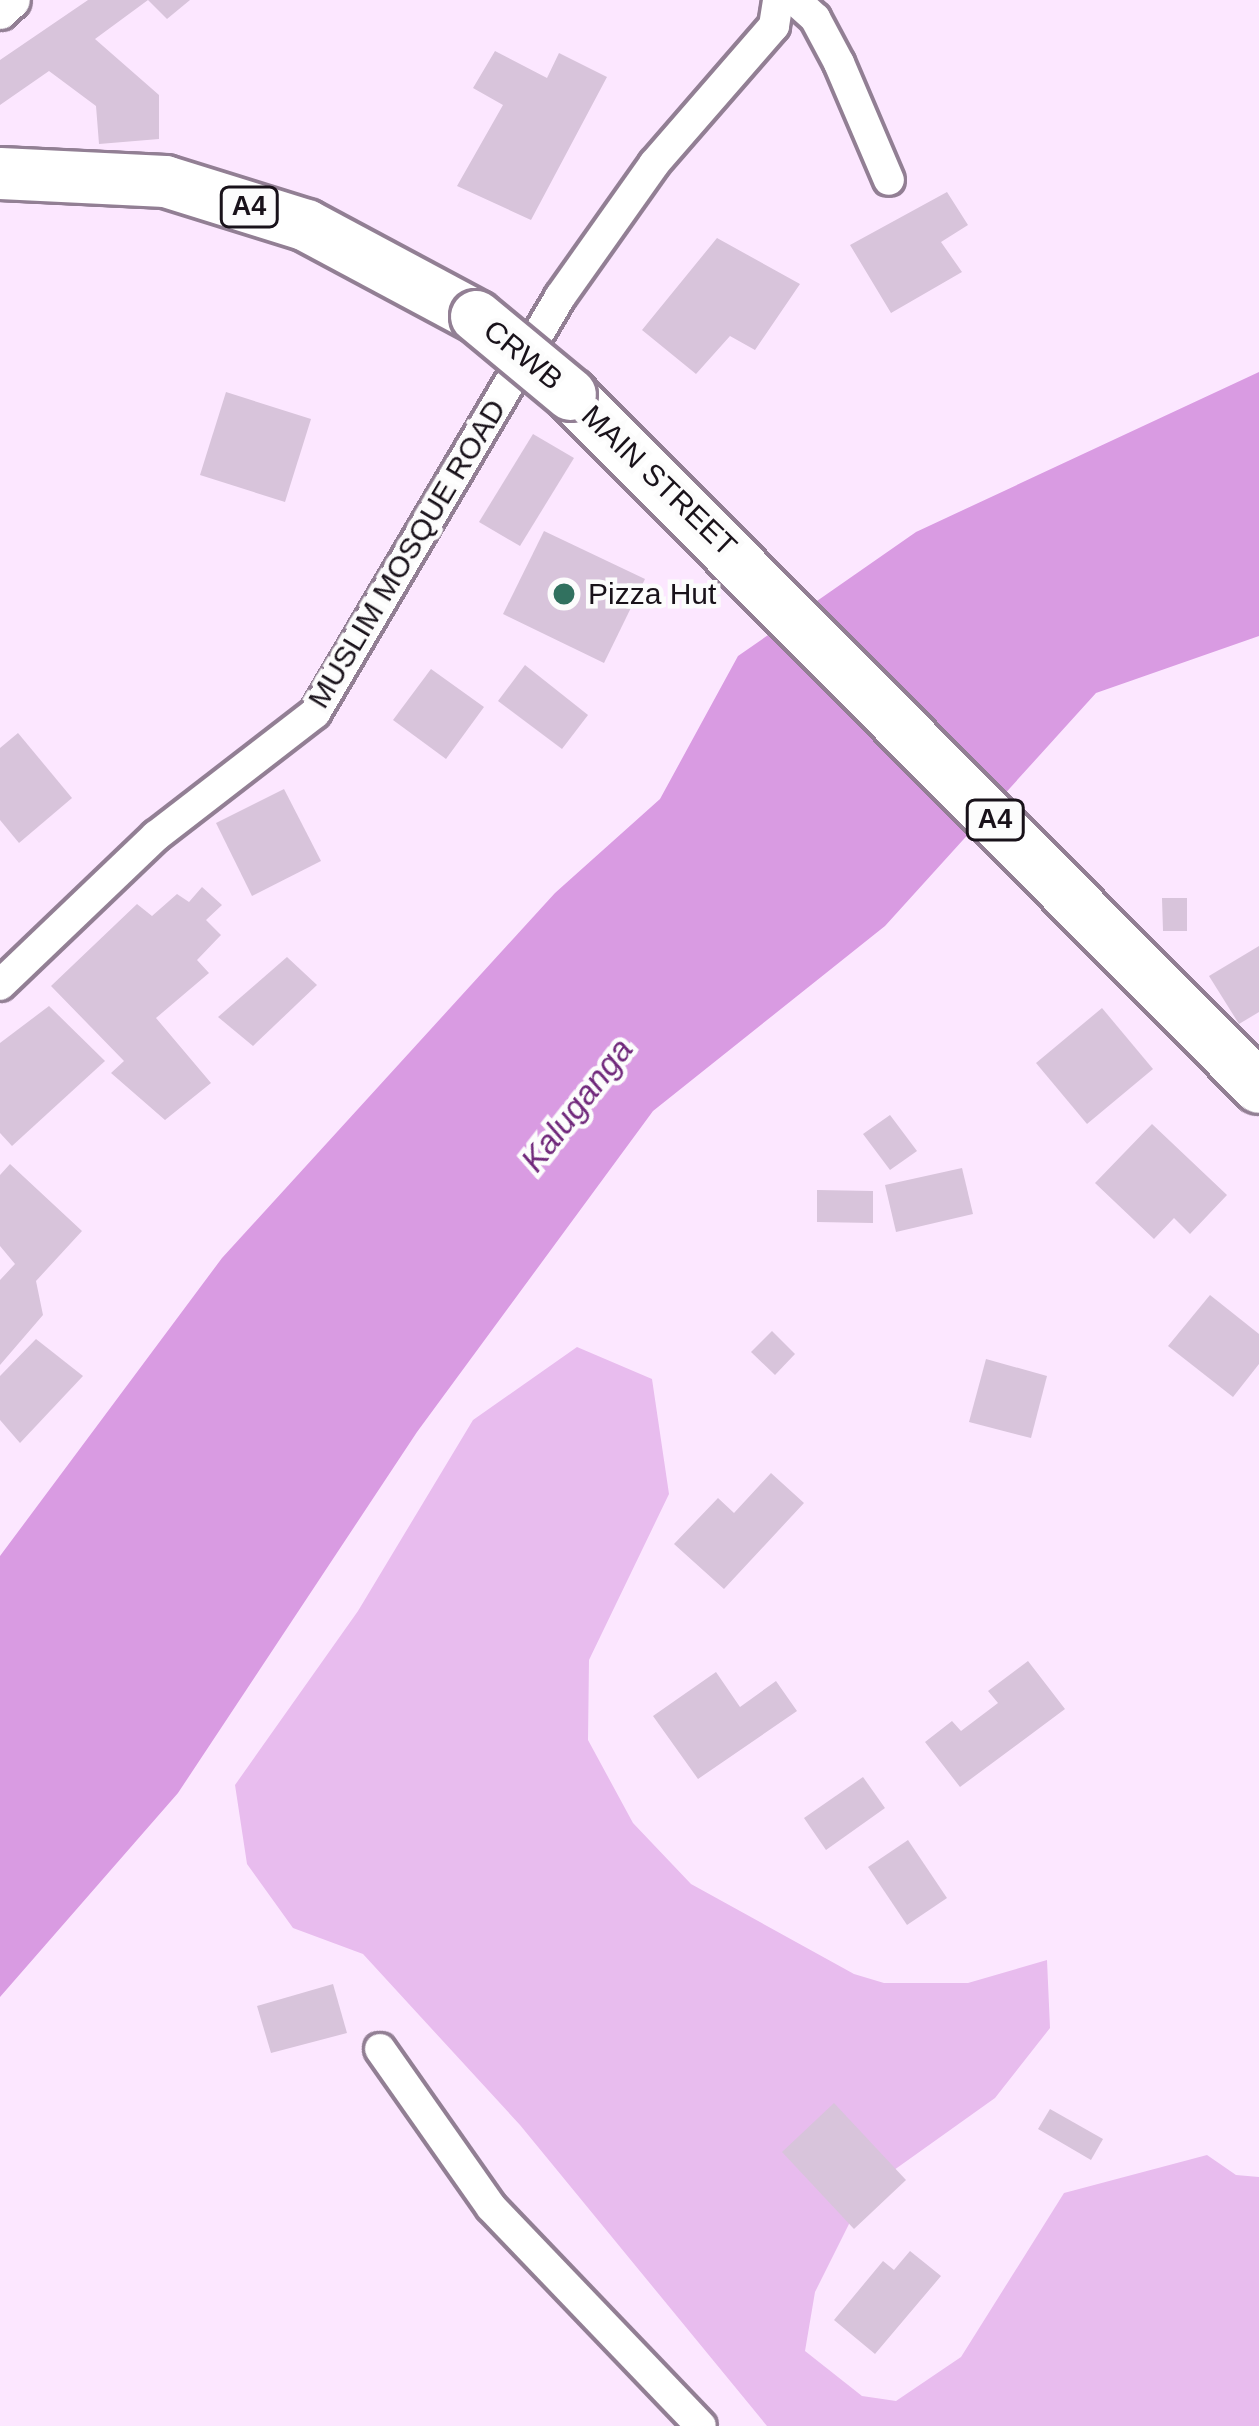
<!DOCTYPE html>
<html>
<head>
<meta charset="utf-8">
<style>
	body { margin:0 }
	#map { position:relative; width:1259px; height:2426px; overflow:hidden; background:#fce7ff; font-family:Helvetica,sans-serif }
	div>[style] { position:absolute }
	[style*='--x'] { left:calc(var(--x)*1px); top:calc(var(--y)*1px); width:calc(var(--w)*1px); rotate:calc(var(--a)*1deg) }
	.green>* { inset:0; background:#e8bcee }
	.water>* { inset:0; background:#d99be2 }
	.building>* { inset:0; background:#d8c4db }
	.roads { filter:drop-shadow(3px 0 #927f94) drop-shadow(-3px 0 #927f94) drop-shadow(0 3px #927f94) drop-shadow(0 -3px #927f94) }
	.minor>* { height:30px; margin:-15px; padding:0 15px; transform-origin:15px; border-radius:15px; background:#fff }
	.tertiary>* { height:36px; margin:-18px; padding:0 18px; transform-origin:18px; border-radius:18px; background:#fff }
	.trunk>* { height:51px; margin:-25.5px; padding:0 25.5px; transform-origin:25.5px; border-radius:25.5px; background:#fff }
	.bridges { filter:drop-shadow(3px 0 #927f94) drop-shadow(-3px 0 #927f94) drop-shadow(0 3px #927f94) drop-shadow(0 -3px #927f94) }
	.trunk-bridge>* { height:51px; margin:-25.5px; padding:0 25.5px; transform-origin:25.5px; border-radius:25.5px; background:#fff }
	.dots>* { width:33px; height:33px; translate:-50% -50%; box-sizing:border-box; border:6px solid #fcfcfc; border-radius:50% }
	span { translate:-50% -50%; white-space:nowrap; text-align:center; line-height:1.15; -webkit-text-stroke:9px #fcfcfc; paint-order:stroke }
	.shield-label span { padding:3px 9px; background:#fcfcfc; border:3px solid; border-radius:9px; -webkit-text-stroke-width:0 }
	.shield-label { font-size:27px; color:#19121a; font-weight:700 }
	.street-label { font-size:30px; color:#19121a }
	.poi-label { font-size:30px; color:#19121a }
	.left { translate:0 -50%; text-align:left }
	.water-label { font-size:33px; color:#70287b; font-style:italic }
</style>
</head>
<body>
<div id="map">
	<div class="green">
		<div style="clip-path:polygon(577px 1347px,652px 1379px,669px 1494px,589px 1660px,588px 1740px,633px 1823px,691px 1884px,854px 1974px,884px 1983px,968px 1983px,1047px 1960px,1050px 2028px,995px 2098px,866px 2190px,815px 2292px,805px 2351px,862px 2396px,896px 2401px,961px 2357px,1064px 2193px,1207px 2155px,1236px 2175px,1259px 2177px,1259px 2426px,767px 2426px,520px 2125px,363px 1954px,293px 1928px,247px 1864px,235px 1785px,358px 1611px,473px 1420px)"></div>
	</div>
	<div class="water">
		<div style="clip-path:polygon(1259px 372px,1259px 636px,1096px 693px,885px 926px,653px 1111px,417px 1432px,178px 1793px,0 1997px,0 1556px,222px 1258px,555px 893px,660px 799px,738px 656px,916px 532px)"></div>
	</div>
	<div class="building">
		<div style="clip-path:polygon(88px 0,148px 0,95px 39px,159px 95px,159px 139px,99px 144px,96px 106px,49px 71px,0 105px,0 60px)"></div>
		<div style="clip-path:polygon(148px 0,190px 0,167px 19px)"></div>
		<div style="clip-path:polygon(495px 51px,547px 78px,559px 53px,607px 77px,531px 220px,457px 186px,503px 105px,473px 88px)"></div>
		<div style="clip-path:polygon(947px 192px,968px 225px,941px 242px,962px 272px,891px 313px,850px 245px)"></div>
		<div style="clip-path:polygon(717px 238px,800px 284px,755px 350px,730px 336px,696px 374px,642px 330px)"></div>
		<div style="clip-path:polygon(226px 392px,311px 419px,285px 502px,200px 475px)"></div>
		<div style="clip-path:polygon(533px 434px,574px 458px,520px 546px,479px 522px)"></div>
		<div style="clip-path:polygon(544px 531px,645px 579px,604px 663px,503px 614px)"></div>
		<div style="clip-path:polygon(525px 665px,588px 715px,562px 749px,498px 701px)"></div>
		<div style="clip-path:polygon(431px 669px,484px 707px,446px 759px,393px 720px)"></div>
		<div style="clip-path:polygon(18px 733px,72px 798px,19px 843px,0 820px,0 748px)"></div>
		<div style="clip-path:polygon(284px 789px,321px 861px,252px 896px,216px 823px)"></div>
		<div style="clip-path:polygon(202px 887px,222px 905px,206px 920px,221px 935px,197px 960px,209px 973px,156px 1018px,211px 1083px,165px 1120px,111px 1073px,124px 1061px,51px 986px,137px 904px,152px 916px,177px 894px,189px 902px)"></div>
		<div style="clip-path:polygon(1162px 898px,1187px 898px,1187px 931px,1163px 931px)"></div>
		<div style="clip-path:polygon(1259px 946px,1259px 1012px,1239px 1024px,1209px 976px)"></div>
		<div style="clip-path:polygon(287px 957px,317px 985px,253px 1046px,218px 1017px)"></div>
		<div style="clip-path:polygon(49px 1006px,105px 1061px,12px 1146px,0 1133px,0 1043px)"></div>
		<div style="clip-path:polygon(1102px 1008px,1153px 1069px,1087px 1124px,1036px 1063px)"></div>
		<div style="clip-path:polygon(890px 1115px,917px 1151px,890px 1170px,863px 1134px)"></div>
		<div style="clip-path:polygon(1152px 1124px,1227px 1195px,1190px 1234px,1174px 1218px,1154px 1239px,1095px 1183px)"></div>
		<div style="clip-path:polygon(10px 1164px,82px 1231px,36px 1281px,43px 1315px,0 1365px,0 1280px,15px 1264px,0 1246px,0 1175px)"></div>
		<div style="clip-path:polygon(962px 1168px,973px 1214px,896px 1232px,885px 1185px)"></div>
		<div style="clip-path:polygon(817px 1190px,873px 1191px,873px 1223px,817px 1222px)"></div>
		<div style="clip-path:polygon(1210px 1295px,1259px 1334px,1259px 1364px,1233px 1397px,1168px 1346px)"></div>
		<div style="clip-path:polygon(772px 1331px,795px 1354px,775px 1375px,751px 1352px)"></div>
		<div style="clip-path:polygon(36px 1339px,83px 1376px,20px 1443px,0 1420px,0 1376px)"></div>
		<div style="clip-path:polygon(986px 1359px,1047px 1376px,1031px 1438px,969px 1422px)"></div>
		<div style="clip-path:polygon(771px 1473px,804px 1503px,724px 1589px,674px 1544px,718px 1498px,734px 1513px)"></div>
		<div style="clip-path:polygon(1028px 1661px,1065px 1709px,960px 1787px,925px 1742px,952px 1721px,961px 1731px,998px 1703px,988px 1691px)"></div>
		<div style="clip-path:polygon(716px 1672px,740px 1707px,776px 1681px,797px 1711px,698px 1779px,653px 1716px)"></div>
		<div style="clip-path:polygon(863px 1777px,885px 1808px,826px 1850px,804px 1818px)"></div>
		<div style="clip-path:polygon(908px 1840px,947px 1898px,907px 1925px,868px 1867px)"></div>
		<div style="clip-path:polygon(333px 1984px,347px 2033px,271px 2053px,257px 2006px)"></div>
		<div style="clip-path:polygon(834px 2103px,906px 2180px,854px 2229px,782px 2152px)"></div>
		<div style="clip-path:polygon(1050px 2109px,1103px 2139px,1091px 2160px,1038px 2129px)"></div>
		<div style="clip-path:polygon(910px 2251px,941px 2276px,875px 2354px,834px 2320px,883px 2261px,894px 2270px)"></div>
	</div>
	<div class="roads">
		<div class="minor">
			<div style="--x:795;--y:0;--w:27;--a:42"></div>
			<div style="--x:815;--y:18;--w:51;--a:61.9"></div>
			<div style="--x:839;--y:63;--w:127;--a:66.9"></div>
			<div style="--x:0;--y:985;--w:216;--a:-43.7"></div>
			<div style="--x:156;--y:836;--w:201;--a:-37.7"></div>
			<div style="--x:315;--y:713;--w:483;--a:-59.5"></div>
			<div style="--x:560;--y:297;--w:163;--a:-54.7"></div>
			<div style="--x:654;--y:164;--w:183;--a:-49"></div>
			<div style="--x:774;--y:26;--w:26;--a:-81"></div>
			<div style="--x:380;--y:2049;--w:193;--a:54.9"></div>
			<div style="--x:491;--y:2207;--w:303;--a:46.2"></div>
		</div>
		<div class="tertiary">
			<div style="--x:0;--y:11;--w:16;--a:-43"></div>
		</div>
		<div class="trunk">
			<div style="--x:0;--y:173;--w:165;--a:2.8"></div>
			<div style="--x:165;--y:181;--w:148;--a:17.3"></div>
			<div style="--x:306;--y:225;--w:193;--a:28.2"></div>
			<div style="--x:570;--y:394;--w:977;--a:45.17"></div>
		</div>
	</div>
	<div class="bridges">
		<div class="trunk-bridge">
			<div style="--x:476;--y:316;--w:122;--a:39.7"></div>
		</div>
	</div>
	<div class="dots">
		<div style="left:564px;top:594px;background:#31715f"></div>
	</div>
	<div class="shield-label">
		<span style="left:249px;top:207px">A4</span>
		<span style="left:995px;top:820px">A4</span>
	</div>
	<div class="street-label">
		<span style="left:523px;top:355px;rotate:39deg">CRWB</span>
		<span style="left:659px;top:481px;rotate:44deg">MAIN STREET</span>
		<span style="left:407px;top:554px;rotate:-59deg">MUSLIM MOSQUE ROAD</span>
	</div>
	<div class="poi-label">
		<span class="left" style="left:588px;top:594px">Pizza Hut</span>
	</div>
	<div class="water-label">
		<span style="left:577px;top:1105px;rotate:-52deg">Kaluganga</span>
	</div>
</div>
</body>
</html>
